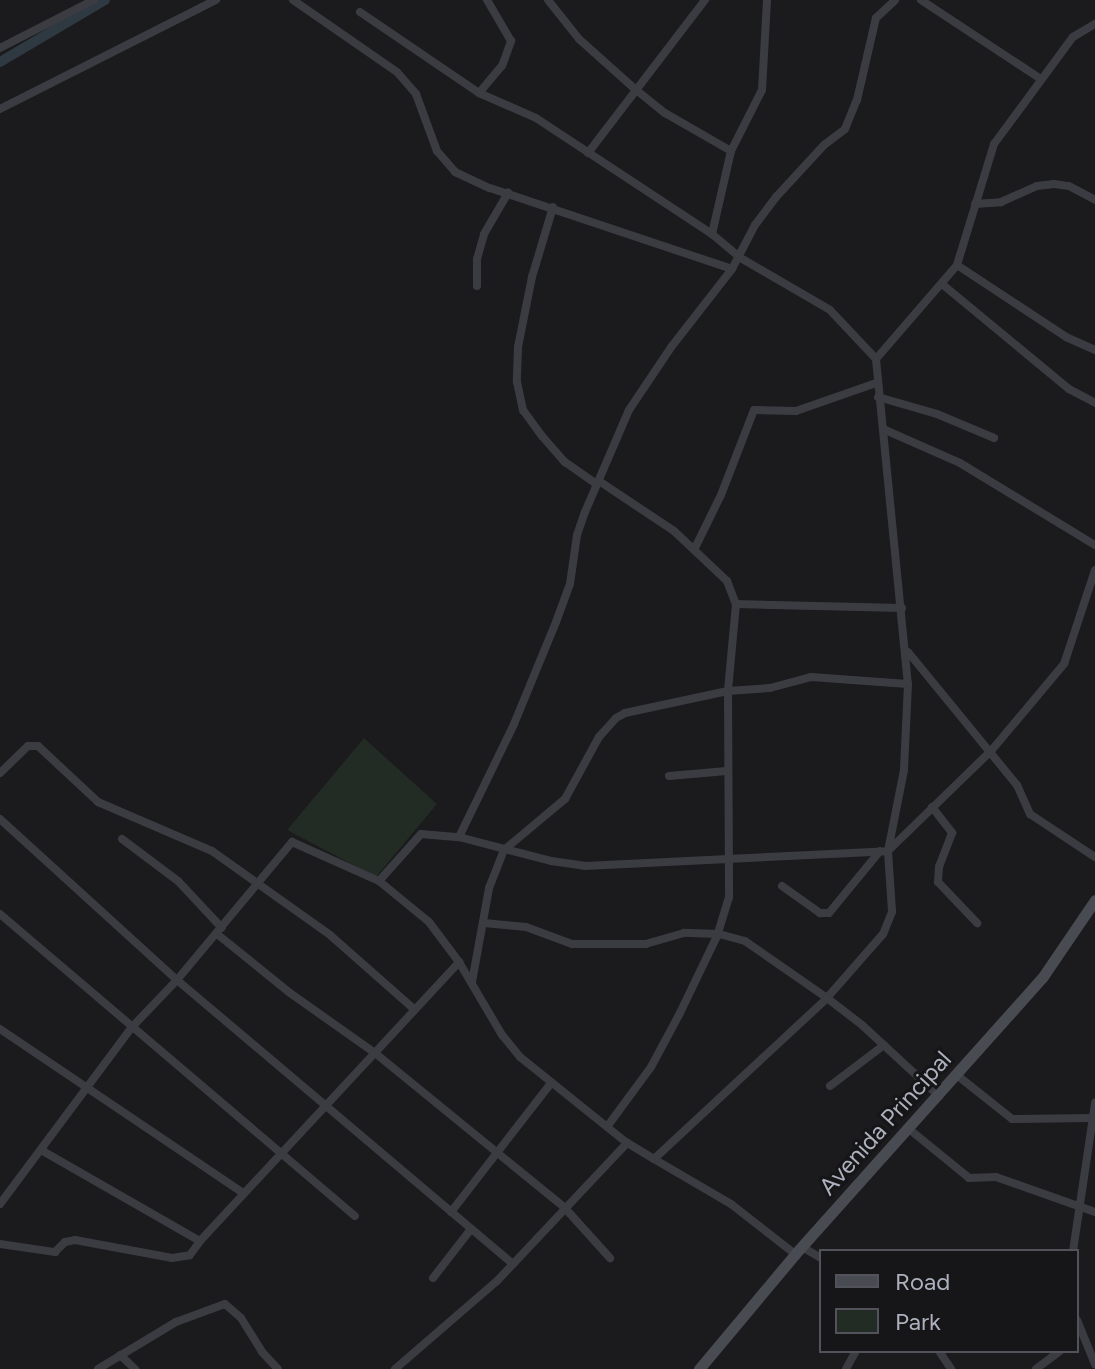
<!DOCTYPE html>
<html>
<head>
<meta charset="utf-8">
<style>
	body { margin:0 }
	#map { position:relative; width:1095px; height:1369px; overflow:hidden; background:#1b1a1d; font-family:Figtree,sans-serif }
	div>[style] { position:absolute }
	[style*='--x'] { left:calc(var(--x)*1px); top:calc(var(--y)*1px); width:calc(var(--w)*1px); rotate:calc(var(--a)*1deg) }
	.green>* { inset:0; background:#222b24 }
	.canal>* { height:10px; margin:-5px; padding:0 5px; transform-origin:5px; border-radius:5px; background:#2f3942 }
	.street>* { height:8px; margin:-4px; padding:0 4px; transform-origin:4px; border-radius:4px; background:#3b3c42 }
	.secondary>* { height:11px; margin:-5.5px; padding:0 5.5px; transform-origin:5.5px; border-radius:5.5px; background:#494b52 }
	span { translate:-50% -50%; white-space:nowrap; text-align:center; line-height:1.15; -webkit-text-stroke:6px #161518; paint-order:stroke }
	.street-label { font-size:24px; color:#adb1bd }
	.legend { position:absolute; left:819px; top:1249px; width:260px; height:104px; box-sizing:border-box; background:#161518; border:2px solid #52535a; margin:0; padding:10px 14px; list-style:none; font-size:24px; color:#adb1bd }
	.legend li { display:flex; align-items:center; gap:16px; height:40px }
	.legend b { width:40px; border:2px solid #52535a }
</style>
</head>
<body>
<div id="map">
	<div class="green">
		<div style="clip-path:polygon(364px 738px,437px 804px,376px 877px,287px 830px)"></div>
	</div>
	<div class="canal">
		<div style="--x:0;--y:62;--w:122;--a:-30.6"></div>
	</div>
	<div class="street">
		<div style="--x:293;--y:0;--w:126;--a:34.7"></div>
		<div style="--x:397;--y:72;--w:29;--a:49"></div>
		<div style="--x:416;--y:94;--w:61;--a:69.8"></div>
		<div style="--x:437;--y:151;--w:28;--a:49"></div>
		<div style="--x:455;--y:172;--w:38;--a:25"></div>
		<div style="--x:490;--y:188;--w:255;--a:18.5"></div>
		<div style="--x:548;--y:0;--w:50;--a:51.5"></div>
		<div style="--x:579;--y:39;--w:75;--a:41.8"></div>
		<div style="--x:635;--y:89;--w:38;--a:39"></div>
		<div style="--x:665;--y:113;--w:76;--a:29.9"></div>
		<div style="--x:921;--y:0;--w:144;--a:33.4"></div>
		<div style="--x:360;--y:12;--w:144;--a:34.2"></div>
		<div style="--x:479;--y:93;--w:62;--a:23.7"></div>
		<div style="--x:536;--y:118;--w:211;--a:33.4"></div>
		<div style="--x:712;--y:234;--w:35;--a:40"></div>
		<div style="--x:739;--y:257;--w:105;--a:30.2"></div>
		<div style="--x:830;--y:310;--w:67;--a:46.8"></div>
		<div style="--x:876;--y:359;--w:327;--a:84.4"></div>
		<div style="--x:908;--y:684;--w:86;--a:92.7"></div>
		<div style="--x:904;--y:770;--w:83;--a:101.2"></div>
		<div style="--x:888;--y:851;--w:61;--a:86.2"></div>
		<div style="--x:892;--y:912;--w:24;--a:112"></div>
		<div style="--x:883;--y:934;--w:85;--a:131.2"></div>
		<div style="--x:827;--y:998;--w:100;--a:-145.2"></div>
		<div style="--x:745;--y:941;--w:28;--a:-165"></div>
		<div style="--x:718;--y:934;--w:34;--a:-178"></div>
		<div style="--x:684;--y:933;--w:40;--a:164"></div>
		<div style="--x:646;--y:944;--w:74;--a:180"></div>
		<div style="--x:572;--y:944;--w:49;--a:-159.7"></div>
		<div style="--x:526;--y:927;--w:42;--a:-174.6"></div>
		<div style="--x:0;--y:48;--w:106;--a:-27.1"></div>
		<div style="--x:479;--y:93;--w:35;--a:-50"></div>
		<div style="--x:502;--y:66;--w:27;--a:-70"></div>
		<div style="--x:511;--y:41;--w:48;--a:-120.3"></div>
		<div style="--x:0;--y:109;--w:242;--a:-26.8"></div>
		<div style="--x:588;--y:153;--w:193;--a:-52.6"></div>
		<div style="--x:975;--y:204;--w:26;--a:-4"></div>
		<div style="--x:1001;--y:202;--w:39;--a:-24"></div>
		<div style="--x:1037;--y:186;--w:17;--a:-7"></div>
		<div style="--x:1054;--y:184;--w:15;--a:8"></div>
		<div style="--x:1069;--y:186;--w:30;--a:28"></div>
		<div style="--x:553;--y:207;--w:73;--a:106.7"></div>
		<div style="--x:532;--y:277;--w:71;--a:101.3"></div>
		<div style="--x:518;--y:347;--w:35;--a:92"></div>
		<div style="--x:517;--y:382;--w:29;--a:78"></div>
		<div style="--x:523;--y:410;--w:32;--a:54"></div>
		<div style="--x:542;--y:436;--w:35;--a:49"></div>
		<div style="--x:565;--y:462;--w:39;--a:35"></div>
		<div style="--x:712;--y:234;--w:85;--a:-77.1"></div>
		<div style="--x:731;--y:151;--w:68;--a:-63.1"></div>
		<div style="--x:762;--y:90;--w:90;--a:-86.8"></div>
		<div style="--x:957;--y:265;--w:131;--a:33.4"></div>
		<div style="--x:1066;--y:337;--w:32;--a:24"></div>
		<div style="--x:942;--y:284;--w:165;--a:39.6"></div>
		<div style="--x:1069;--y:389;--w:30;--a:28"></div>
		<div style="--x:477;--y:286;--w:27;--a:-90"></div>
		<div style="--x:477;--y:259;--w:26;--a:-74"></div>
		<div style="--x:484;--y:234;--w:48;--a:-59.7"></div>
		<div style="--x:876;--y:359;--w:124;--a:-49.2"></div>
		<div style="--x:957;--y:265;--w:127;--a:-73"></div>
		<div style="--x:994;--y:144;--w:133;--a:-53.6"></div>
		<div style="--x:1073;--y:37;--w:26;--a:-31"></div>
		<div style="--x:878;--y:397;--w:61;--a:16.1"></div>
		<div style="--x:937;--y:414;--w:62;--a:22.8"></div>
		<div style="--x:883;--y:429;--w:84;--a:23.8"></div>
		<div style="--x:960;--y:463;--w:158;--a:31.3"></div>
		<div style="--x:599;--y:481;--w:90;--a:33.7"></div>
		<div style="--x:674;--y:531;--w:73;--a:43.3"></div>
		<div style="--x:727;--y:581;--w:25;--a:69"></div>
		<div style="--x:736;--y:604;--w:87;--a:95.3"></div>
		<div style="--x:728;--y:691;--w:206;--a:89.7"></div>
		<div style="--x:729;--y:897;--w:39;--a:107"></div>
		<div style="--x:718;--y:934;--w:88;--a:115.7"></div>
		<div style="--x:680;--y:1013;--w:61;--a:118.2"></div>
		<div style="--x:651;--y:1067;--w:74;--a:126.3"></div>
		<div style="--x:694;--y:550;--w:61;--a:-63.9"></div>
		<div style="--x:721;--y:495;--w:91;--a:-68.8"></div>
		<div style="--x:754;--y:410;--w:42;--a:1.4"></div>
		<div style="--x:796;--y:411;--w:85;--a:-19.3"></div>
		<div style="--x:736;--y:604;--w:166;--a:1.4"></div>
		<div style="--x:908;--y:652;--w:172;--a:50.7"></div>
		<div style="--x:1017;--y:785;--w:32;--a:66"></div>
		<div style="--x:1030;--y:814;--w:78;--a:33.5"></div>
		<div style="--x:0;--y:773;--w:39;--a:-44"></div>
		<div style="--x:28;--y:746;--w:10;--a:0"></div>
		<div style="--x:38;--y:746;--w:82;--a:43"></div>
		<div style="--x:98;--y:802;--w:124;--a:23.3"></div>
		<div style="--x:212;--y:851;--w:145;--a:35.4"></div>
		<div style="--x:330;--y:935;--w:113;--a:41.4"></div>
		<div style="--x:669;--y:776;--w:58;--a:-4.9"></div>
		<div style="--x:932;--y:807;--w:33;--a:52"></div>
		<div style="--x:952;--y:833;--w:36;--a:111"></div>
		<div style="--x:939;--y:867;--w:15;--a:94"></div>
		<div style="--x:938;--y:882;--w:57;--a:46.4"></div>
		<div style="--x:0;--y:819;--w:239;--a:42.3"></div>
		<div style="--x:177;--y:980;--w:440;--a:40.2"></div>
		<div style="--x:459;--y:837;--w:126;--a:-64"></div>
		<div style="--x:514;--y:724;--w:110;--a:-67.6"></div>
		<div style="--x:556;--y:622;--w:40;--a:-69.8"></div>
		<div style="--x:570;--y:584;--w:49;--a:-81.9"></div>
		<div style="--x:577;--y:535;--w:24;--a:-71"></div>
		<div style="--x:585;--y:512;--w:111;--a:-66.7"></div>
		<div style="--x:629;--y:410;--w:77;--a:-56.1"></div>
		<div style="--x:672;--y:346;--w:98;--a:-52.1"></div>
		<div style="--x:732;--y:269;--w:50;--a:-62.4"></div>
		<div style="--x:755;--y:225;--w:36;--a:-53"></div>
		<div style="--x:777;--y:196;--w:69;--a:-47.3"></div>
		<div style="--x:824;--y:145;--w:26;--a:-37"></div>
		<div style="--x:845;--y:129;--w:31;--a:-68"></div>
		<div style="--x:857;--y:100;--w:84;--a:-77"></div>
		<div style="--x:876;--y:18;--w:26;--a:-43"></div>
		<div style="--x:122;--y:839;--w:70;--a:36.9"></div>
		<div style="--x:178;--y:881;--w:64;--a:46.9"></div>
		<div style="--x:782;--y:886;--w:47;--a:35.4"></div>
		<div style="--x:820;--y:913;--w:9;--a:0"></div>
		<div style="--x:829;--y:913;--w:80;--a:-50.6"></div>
		<div style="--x:0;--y:914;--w:466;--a:40.4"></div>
		<div style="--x:217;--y:934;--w:94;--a:38.9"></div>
		<div style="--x:290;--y:993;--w:104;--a:35.2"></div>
		<div style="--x:375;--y:1053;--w:244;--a:39.2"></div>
		<div style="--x:564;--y:1207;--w:69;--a:48"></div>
		<div style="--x:472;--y:982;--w:96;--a:-79.7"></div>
		<div style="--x:489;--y:888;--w:41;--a:-68.5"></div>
		<div style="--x:504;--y:850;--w:80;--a:-39.9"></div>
		<div style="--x:565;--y:799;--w:71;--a:-61.3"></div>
		<div style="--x:599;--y:737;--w:25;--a:-48"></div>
		<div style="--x:616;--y:718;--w:10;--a:-29"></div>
		<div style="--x:625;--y:713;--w:105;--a:-12.1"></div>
		<div style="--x:728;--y:691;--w:42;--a:-4.1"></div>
		<div style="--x:770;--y:688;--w:42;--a:-15"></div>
		<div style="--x:811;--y:677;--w:97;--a:4.1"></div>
		<div style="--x:0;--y:1029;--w:293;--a:34"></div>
		<div style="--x:958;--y:1076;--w:69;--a:38.5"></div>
		<div style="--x:1012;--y:1119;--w:80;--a:-0.7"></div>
		<div style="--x:830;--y:1086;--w:68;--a:-37.2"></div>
		<div style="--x:909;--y:1129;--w:77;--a:39.2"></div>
		<div style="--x:969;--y:1178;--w:27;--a:-2"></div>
		<div style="--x:996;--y:1177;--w:105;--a:19.5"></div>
		<div style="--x:41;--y:1150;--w:183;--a:29.8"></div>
		<div style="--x:200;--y:1241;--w:381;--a:-47.1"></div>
		<div style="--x:654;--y:1159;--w:31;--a:-149"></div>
		<div style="--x:627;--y:1143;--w:137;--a:-141.2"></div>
		<div style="--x:520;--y:1057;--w:28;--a:-129"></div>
		<div style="--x:502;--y:1035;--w:85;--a:-120.5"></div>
		<div style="--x:459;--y:962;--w:50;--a:-126.9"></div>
		<div style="--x:429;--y:922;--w:65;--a:-140.6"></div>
		<div style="--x:379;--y:881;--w:63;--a:-48.2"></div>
		<div style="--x:421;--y:834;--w:38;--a:5"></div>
		<div style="--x:459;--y:837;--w:95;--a:14.6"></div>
		<div style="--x:551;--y:861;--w:34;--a:8"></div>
		<div style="--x:585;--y:866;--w:303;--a:-2.8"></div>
		<div style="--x:888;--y:851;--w:144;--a:-44.2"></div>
		<div style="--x:991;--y:751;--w:114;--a:-50"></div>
		<div style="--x:1064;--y:664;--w:99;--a:-71.7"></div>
		<div style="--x:0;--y:1204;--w:221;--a:-53.3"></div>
		<div style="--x:132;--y:1027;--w:65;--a:-46.2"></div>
		<div style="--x:177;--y:980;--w:180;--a:-50.2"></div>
		<div style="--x:292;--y:842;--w:95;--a:24.1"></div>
		<div style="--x:451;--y:1212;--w:163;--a:-52.2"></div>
		<div style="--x:0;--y:1244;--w:56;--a:8.3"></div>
		<div style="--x:55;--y:1252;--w:14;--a:-45"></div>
		<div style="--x:65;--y:1242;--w:10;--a:-11"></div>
		<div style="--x:75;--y:1240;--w:99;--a:10.5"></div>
		<div style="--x:172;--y:1258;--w:18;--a:-9"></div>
		<div style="--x:190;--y:1255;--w:17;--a:-54"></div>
		<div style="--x:802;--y:1247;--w:22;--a:30"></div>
		<div style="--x:1073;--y:1251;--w:150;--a:-81.5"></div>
		<div style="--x:795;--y:1254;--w:81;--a:-142"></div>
		<div style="--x:731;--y:1204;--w:89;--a:-149.7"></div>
		<div style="--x:654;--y:1159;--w:236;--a:-42.9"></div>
		<div style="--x:827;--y:998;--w:44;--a:37.6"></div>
		<div style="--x:862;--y:1025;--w:105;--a:42.7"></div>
		<div style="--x:433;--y:1278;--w:62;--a:-52.2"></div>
		<div style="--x:1077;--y:1320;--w:48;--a:67.8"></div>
		<div style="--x:939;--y:1351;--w:22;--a:56"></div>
		<div style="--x:120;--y:1355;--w:21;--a:43"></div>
		<div style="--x:98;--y:1369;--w:91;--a:-31.1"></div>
		<div style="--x:176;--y:1322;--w:52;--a:-20.2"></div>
		<div style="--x:225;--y:1304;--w:21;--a:41"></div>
		<div style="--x:241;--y:1318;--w:40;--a:58"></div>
		<div style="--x:262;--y:1352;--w:23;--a:47"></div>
		<div style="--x:395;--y:1369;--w:135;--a:-40.8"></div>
		<div style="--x:497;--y:1281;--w:190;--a:-46.7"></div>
		<div style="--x:846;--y:1369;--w:21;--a:-61"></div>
		<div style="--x:1036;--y:1369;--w:30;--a:-37"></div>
	</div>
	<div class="secondary">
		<div style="--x:699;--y:1369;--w:150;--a:-50.1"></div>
		<div style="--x:795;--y:1254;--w:370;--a:-48.2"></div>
		<div style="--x:1042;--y:978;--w:94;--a:-55.8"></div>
	</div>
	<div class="street-label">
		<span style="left:885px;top:1123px;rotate:-48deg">Avenida Principal</span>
	</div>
	<ul class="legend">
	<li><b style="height:10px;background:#494b52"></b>Road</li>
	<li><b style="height:22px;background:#222b24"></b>Park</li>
	</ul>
</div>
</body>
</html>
